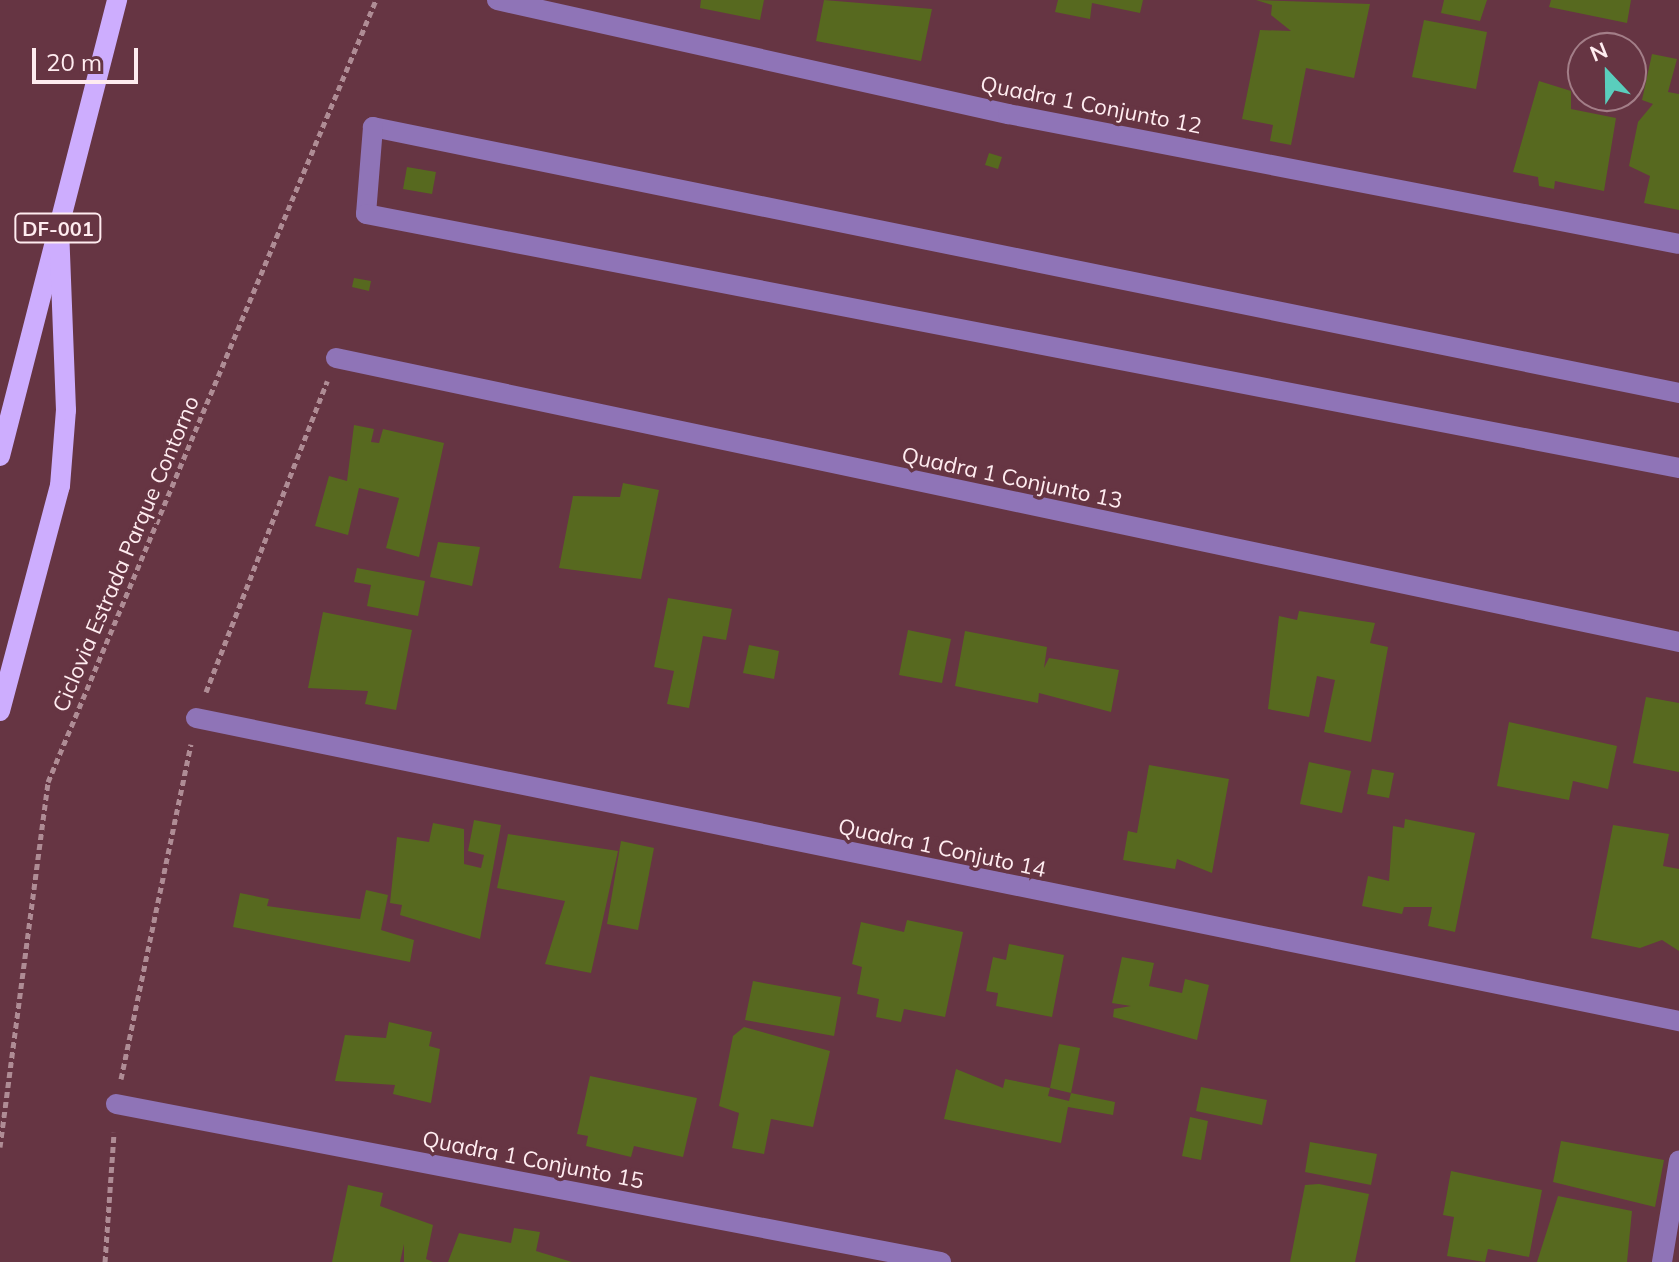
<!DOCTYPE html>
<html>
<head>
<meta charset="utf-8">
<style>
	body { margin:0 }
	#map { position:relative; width:1679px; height:1262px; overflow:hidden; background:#663543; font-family:Mulish,sans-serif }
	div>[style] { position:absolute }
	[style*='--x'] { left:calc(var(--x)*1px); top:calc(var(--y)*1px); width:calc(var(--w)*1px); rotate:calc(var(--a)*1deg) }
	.building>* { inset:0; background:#57691f }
	.path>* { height:5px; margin-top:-2.5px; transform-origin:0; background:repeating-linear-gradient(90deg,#af8c95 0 6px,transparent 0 10px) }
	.minor>* { height:20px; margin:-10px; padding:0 10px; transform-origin:10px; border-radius:10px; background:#8f74b7 }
	.major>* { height:20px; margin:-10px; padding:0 10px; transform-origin:10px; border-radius:10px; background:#cdadfe }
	span { translate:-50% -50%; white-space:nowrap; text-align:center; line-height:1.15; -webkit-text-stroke:7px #663543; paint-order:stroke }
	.shield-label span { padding:2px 6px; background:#663543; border:2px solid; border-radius:6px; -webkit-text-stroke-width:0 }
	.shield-label { font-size:20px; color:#ffecf0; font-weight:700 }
	.street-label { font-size:22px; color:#ffecf0 }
	.north { position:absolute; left:1567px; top:32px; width:80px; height:80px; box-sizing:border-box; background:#663543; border:2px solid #a37e88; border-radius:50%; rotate:338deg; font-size:22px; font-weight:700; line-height:32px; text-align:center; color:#ffecf0 }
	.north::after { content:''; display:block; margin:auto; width:28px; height:36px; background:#5acebd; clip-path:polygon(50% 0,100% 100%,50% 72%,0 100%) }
	.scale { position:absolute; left:32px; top:48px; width:106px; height:36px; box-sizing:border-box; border:4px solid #ffecf0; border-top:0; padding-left:10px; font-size:24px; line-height:28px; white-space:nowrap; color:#ffecf0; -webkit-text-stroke:6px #663543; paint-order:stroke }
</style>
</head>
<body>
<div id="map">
	<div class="building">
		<div style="clip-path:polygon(701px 0,764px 0,760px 20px,700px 8px)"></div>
		<div style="clip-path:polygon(824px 0,932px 9px,921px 61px,816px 41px)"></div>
		<div style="clip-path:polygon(1058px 0,1143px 0,1140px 13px,1092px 3px,1090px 19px,1055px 12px)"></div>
		<div style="clip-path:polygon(1256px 0,1370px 4px,1354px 78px,1306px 68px,1291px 145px,1270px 141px,1273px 125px,1242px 119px,1260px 30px,1291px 31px,1271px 15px,1272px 5px)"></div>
		<div style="clip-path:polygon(1444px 0,1487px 0,1480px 21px,1441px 13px)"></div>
		<div style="clip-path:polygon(1551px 0,1631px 0,1627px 23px,1549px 7px)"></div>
		<div style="clip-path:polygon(1424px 20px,1487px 32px,1476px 89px,1412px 77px)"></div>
		<div style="clip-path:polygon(1652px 54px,1677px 59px,1668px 92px,1679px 94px,1679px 210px,1644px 203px,1650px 176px,1629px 166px,1638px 122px,1653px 104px,1642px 100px)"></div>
		<div style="clip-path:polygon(1539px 81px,1571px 91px,1571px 109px,1616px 118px,1604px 191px,1555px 181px,1554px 189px,1539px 186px,1538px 177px,1513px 172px)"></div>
		<div style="clip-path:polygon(989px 153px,1002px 157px,998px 169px,985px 165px)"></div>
		<div style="clip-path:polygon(407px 167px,436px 172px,432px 194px,403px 189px)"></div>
		<div style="clip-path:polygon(354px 278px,371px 281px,369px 291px,352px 287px)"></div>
		<div style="clip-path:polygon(354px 425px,374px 429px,371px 442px,379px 443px,383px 429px,444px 443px,419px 557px,386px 548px,399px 498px,359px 488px,348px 535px,315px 526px,329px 476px,347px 481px)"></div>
		<div style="clip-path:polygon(623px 483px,659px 490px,641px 579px,559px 568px,573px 496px,620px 497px)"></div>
		<div style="clip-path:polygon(438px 542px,480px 547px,472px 586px,430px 577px)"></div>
		<div style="clip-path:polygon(357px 568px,425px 581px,418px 616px,367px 606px,371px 585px,354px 582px)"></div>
		<div style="clip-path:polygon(668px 598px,732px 609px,726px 640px,703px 636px,689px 708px,667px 704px,674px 671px,654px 667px)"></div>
		<div style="clip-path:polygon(1299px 611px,1375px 623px,1370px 643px,1388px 647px,1371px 742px,1324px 732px,1335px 680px,1317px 676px,1309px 717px,1268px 709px,1279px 616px,1297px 620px)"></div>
		<div style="clip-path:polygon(323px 612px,412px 630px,396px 710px,365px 704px,368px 691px,308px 688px)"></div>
		<div style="clip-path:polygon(908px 630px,951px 639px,942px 683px,899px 675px)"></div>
		<div style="clip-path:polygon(965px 631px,1047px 647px,1044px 668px,1049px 658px,1119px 670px,1111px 712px,1039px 693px,1038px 703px,955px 686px)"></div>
		<div style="clip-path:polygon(749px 645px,779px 651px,774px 679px,743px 673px)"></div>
		<div style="clip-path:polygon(1646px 697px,1679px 703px,1679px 772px,1633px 763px)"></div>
		<div style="clip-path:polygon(1509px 722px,1617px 746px,1608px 789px,1573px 781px,1569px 800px,1497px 786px)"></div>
		<div style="clip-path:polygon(1309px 762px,1351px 771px,1342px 813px,1300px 804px)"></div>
		<div style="clip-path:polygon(1149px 765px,1229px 779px,1212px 873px,1177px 859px,1175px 869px,1123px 860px,1128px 831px,1137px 833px)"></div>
		<div style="clip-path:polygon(1372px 769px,1394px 773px,1389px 798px,1367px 794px)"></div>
		<div style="clip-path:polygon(1405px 819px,1475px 833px,1455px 932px,1428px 926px,1432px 907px,1404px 907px,1402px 914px,1362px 906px,1368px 876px,1389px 881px,1393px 826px,1404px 828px)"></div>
		<div style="clip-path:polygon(474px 820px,501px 825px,480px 939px,400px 915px,402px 905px,390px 903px,397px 837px,429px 842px,433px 823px,464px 829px,464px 864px,481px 868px,484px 855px,468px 851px)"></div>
		<div style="clip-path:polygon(1613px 825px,1669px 834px,1663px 866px,1679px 869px,1679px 951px,1662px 940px,1640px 948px,1591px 938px)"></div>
		<div style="clip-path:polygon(508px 834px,618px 851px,591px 973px,545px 964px,565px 901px,497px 888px)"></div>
		<div style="clip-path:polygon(621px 841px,654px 848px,638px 930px,607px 924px)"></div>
		<div style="clip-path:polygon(366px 890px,388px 895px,381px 930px,414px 940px,410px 962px,233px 927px,240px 893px,269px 899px,267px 906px,360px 919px)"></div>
		<div style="clip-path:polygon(907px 920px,963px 932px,945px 1017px,904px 1009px,901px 1022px,876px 1017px,879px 999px,857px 994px,862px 967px,852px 964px,861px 922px,904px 932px)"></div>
		<div style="clip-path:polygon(1009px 944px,1064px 955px,1052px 1017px,996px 1006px,998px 993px,986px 991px,993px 957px,1006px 960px)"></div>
		<div style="clip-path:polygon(1122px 957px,1154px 963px,1149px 986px,1182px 993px,1185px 979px,1209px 985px,1197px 1040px,1113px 1017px,1114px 1009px,1131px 1006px,1112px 1003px)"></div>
		<div style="clip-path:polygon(753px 981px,841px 997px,834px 1036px,745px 1020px)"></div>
		<div style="clip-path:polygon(389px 1022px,432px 1032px,429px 1046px,440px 1049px,431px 1103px,393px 1094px,395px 1085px,335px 1081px,345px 1035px,386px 1038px)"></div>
		<div style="clip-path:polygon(744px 1027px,830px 1051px,813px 1127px,771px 1119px,764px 1154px,732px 1148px,739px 1113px,719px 1106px,733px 1036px)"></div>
		<div style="clip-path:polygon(evenodd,1059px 1044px,1080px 1048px,1071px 1093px,1115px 1102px,1113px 1115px,1068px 1107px,1061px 1143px,944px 1119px,956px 1069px,1003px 1088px,1005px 1079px,1050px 1088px,1059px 1044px,1050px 1088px,1071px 1093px,1069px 1101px,1048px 1096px,1050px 1088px)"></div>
		<div style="clip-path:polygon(590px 1076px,697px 1098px,683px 1157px,634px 1146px,631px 1157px,586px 1146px,588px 1136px,577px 1134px)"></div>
		<div style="clip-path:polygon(1201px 1087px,1267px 1100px,1262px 1125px,1196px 1111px)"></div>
		<div style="clip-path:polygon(1190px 1117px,1208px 1121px,1201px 1160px,1182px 1156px)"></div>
		<div style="clip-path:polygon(1561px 1141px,1664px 1160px,1655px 1207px,1553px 1182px)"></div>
		<div style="clip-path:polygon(1310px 1142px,1377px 1154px,1371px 1185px,1305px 1172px)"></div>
		<div style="clip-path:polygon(1451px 1171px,1542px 1190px,1529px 1257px,1488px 1249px,1485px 1262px,1447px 1256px,1454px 1217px,1443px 1215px)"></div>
		<div style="clip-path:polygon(1319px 1184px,1369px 1194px,1355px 1262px,1290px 1262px,1305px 1185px)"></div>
		<div style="clip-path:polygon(348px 1185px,383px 1193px,380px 1206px,433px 1225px,426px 1259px,433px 1262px,404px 1262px,404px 1244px,400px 1262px,332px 1262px)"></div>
		<div style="clip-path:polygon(1558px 1196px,1632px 1211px,1627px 1262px,1537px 1262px)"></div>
		<div style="clip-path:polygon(514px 1228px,540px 1232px,536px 1251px,572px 1262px,448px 1262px,459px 1233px,511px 1243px)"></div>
	</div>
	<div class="path">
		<div style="--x:206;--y:692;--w:334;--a:-68.7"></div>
		<div style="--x:121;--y:1079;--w:342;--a:-78.2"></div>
		<div style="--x:0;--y:1147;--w:368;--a:-82.5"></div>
		<div style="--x:48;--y:782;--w:848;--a:-67.25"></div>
		<div style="--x:105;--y:1262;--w:130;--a:-86"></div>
	</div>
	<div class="minor">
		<div style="--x:497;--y:0;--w:524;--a:12.58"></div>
		<div style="--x:1008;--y:114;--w:683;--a:10.96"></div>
		<div style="--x:336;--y:358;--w:1373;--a:11.94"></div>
		<div style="--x:1679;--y:393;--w:1333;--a:-168.49"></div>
		<div style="--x:373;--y:127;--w:87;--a:94.6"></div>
		<div style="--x:366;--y:214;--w:1337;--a:10.95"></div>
		<div style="--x:196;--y:718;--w:1514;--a:11.55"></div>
		<div style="--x:116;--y:1104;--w:840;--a:10.84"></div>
		<div style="--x:1662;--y:1262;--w:103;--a:-80.5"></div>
	</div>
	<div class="major">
		<div style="--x:0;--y:456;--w:471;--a:-75.6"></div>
		<div style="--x:0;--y:711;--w:233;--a:-75.1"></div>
		<div style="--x:60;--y:486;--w:76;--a:-85.5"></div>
		<div style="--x:66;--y:410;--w:185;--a:-92.2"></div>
	</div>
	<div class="shield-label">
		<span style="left:58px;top:228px">DF-001</span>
	</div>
	<div class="street-label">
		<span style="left:1091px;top:105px;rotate:11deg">Quadra 1 Conjunto 12</span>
		<span style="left:1012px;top:478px;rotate:12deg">Quadra 1 Conjunto 13</span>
		<span style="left:126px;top:554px;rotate:-67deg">Ciclovia Estrada Parque Contorno</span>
		<span style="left:942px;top:848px;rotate:12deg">Quadra 1 Conjuto 14</span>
		<span style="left:533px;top:1160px;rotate:11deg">Quadra 1 Conjunto 15</span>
	</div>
	<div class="north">N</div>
	<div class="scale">20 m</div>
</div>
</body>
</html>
